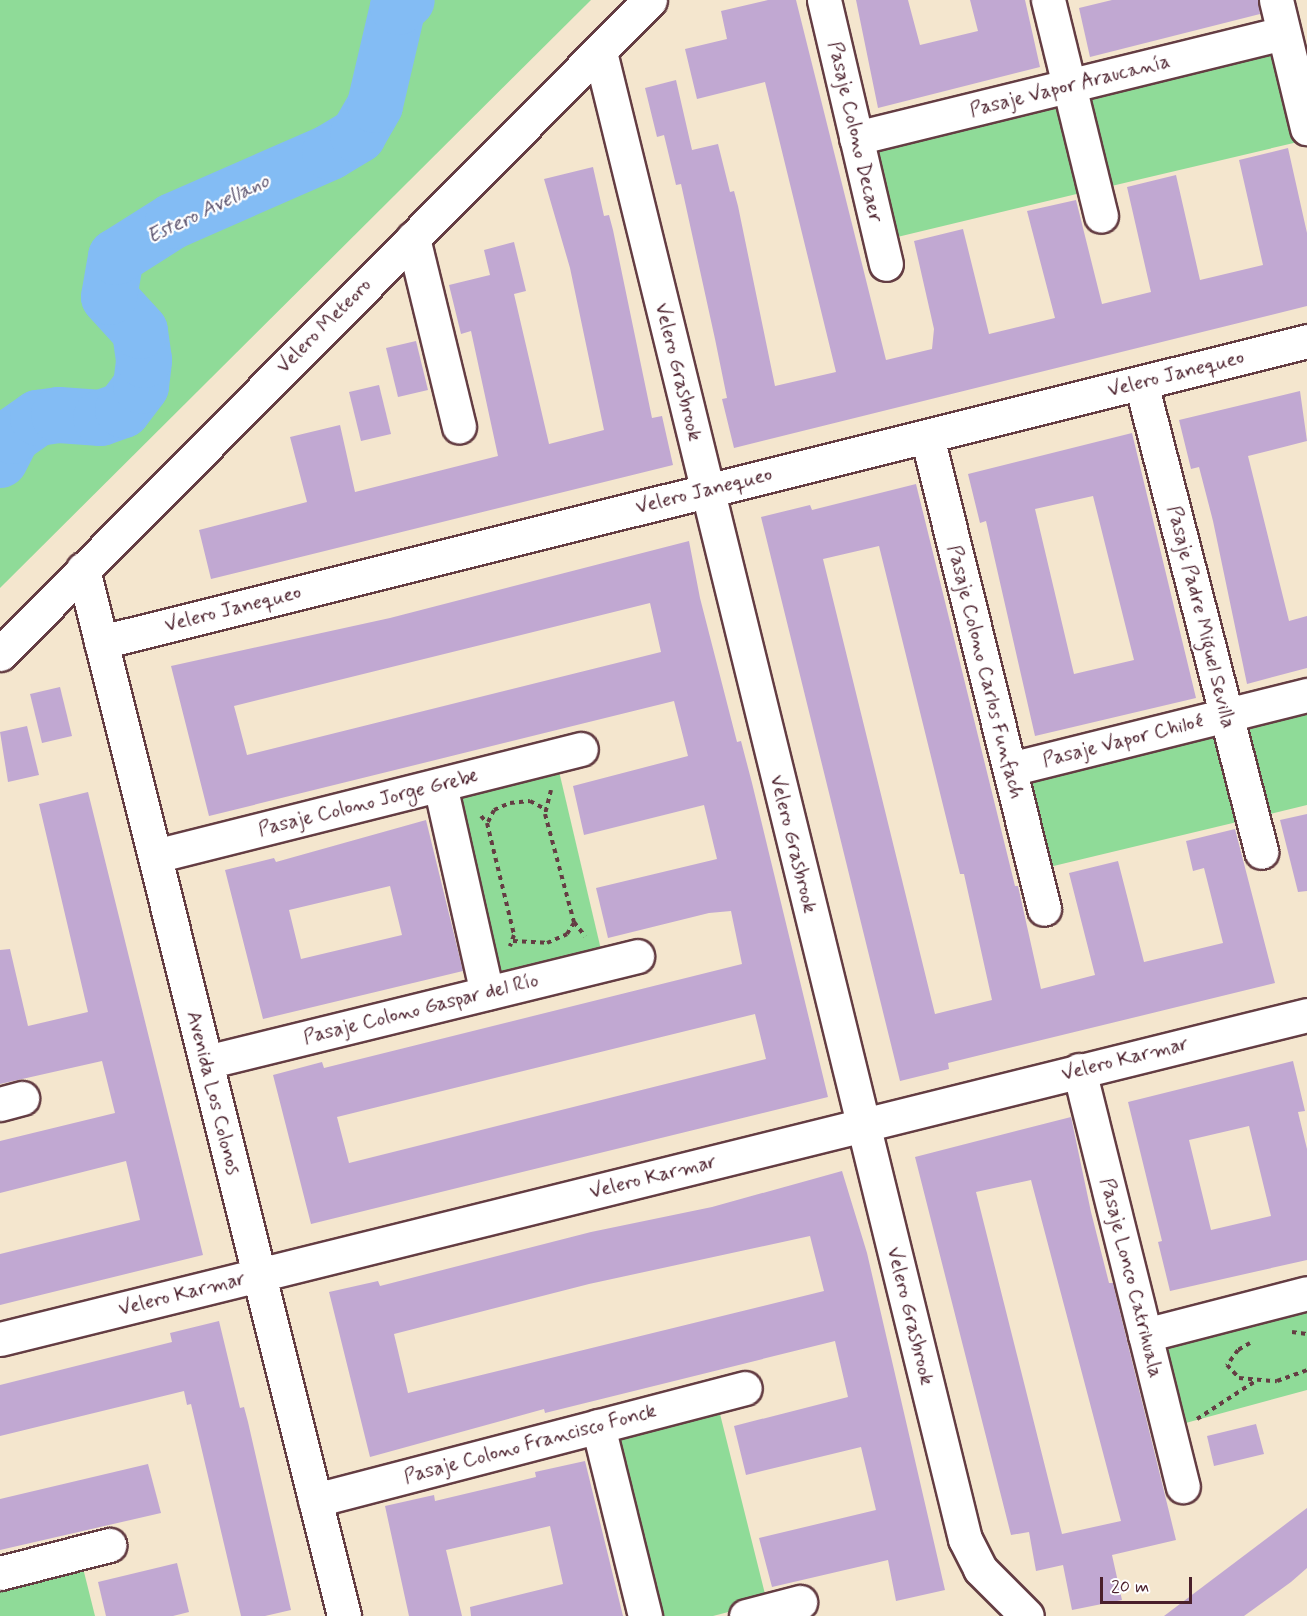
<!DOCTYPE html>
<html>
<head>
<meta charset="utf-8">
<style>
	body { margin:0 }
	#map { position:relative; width:1307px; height:1616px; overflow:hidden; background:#f4e6ce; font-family:Mynerve,sans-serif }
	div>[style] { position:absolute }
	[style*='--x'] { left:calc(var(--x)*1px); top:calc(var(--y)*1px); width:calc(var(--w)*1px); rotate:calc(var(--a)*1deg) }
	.green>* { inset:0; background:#8fdb98 }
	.river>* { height:56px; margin:-28px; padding:0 28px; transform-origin:28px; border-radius:28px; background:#83bcf4 }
	.building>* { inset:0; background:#c1a8d2 }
	.path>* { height:4px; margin-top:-2px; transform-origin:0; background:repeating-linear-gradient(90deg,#643d43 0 4.5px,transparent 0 9px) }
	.roads { filter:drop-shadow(2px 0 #643d43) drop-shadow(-2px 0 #643d43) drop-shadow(0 2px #643d43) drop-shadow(0 -2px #643d43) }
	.minor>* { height:33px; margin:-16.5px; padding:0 16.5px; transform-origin:16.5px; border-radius:16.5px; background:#fff }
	span { translate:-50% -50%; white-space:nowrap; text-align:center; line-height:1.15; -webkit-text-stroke:4.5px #fff; paint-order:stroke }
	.street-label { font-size:20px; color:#4a1f2b }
	.water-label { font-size:21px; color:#5e5671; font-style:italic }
	.scale { position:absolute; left:1100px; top:1577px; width:92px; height:27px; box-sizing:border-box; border:3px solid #4a1f2b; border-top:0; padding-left:8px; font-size:18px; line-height:21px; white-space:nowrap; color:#4a1f2b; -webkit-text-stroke:4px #fff; paint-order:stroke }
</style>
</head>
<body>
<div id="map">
	<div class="green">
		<div style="clip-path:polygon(0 0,591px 0,0 588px)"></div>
		<div style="clip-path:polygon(1268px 51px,1278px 56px,1298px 142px,1103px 188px,1087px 95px)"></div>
		<div style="clip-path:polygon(1055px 103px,1065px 107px,1085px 192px,889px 239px,875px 146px)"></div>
		<div style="clip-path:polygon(1307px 708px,1307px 805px,1257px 817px,1242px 724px)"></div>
		<div style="clip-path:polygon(1207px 733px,1217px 737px,1237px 822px,1041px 869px,1026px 775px)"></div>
		<div style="clip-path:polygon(558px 767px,602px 954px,507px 976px,496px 971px,454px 800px,462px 789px)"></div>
		<div style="clip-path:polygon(1307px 1308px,1307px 1390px,1182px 1424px,1163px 1359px,1171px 1345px)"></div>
		<div style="clip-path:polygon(718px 1406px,767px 1602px,713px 1616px,655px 1616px,614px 1448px,623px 1431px)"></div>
		<div style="clip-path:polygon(82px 1564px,95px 1616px,0 1616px,0 1586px)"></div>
	</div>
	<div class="river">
		<div style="--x:0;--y:460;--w:27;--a:-63"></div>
		<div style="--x:12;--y:436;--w:32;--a:-35"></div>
		<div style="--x:38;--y:418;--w:21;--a:-8"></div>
		<div style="--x:59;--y:415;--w:42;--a:4.1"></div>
		<div style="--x:101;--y:418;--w:23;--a:-20"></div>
		<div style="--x:123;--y:410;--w:30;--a:-53"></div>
		<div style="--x:141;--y:386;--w:26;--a:-83"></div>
		<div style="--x:144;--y:360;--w:29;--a:-98"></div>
		<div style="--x:140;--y:331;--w:46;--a:-132.4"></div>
		<div style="--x:109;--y:297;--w:41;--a:-80.1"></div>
		<div style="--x:116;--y:257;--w:67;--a:-32.3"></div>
		<div style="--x:173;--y:221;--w:171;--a:-23.7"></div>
		<div style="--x:330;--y:152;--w:33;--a:-31"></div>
		<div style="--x:358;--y:135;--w:34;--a:-60"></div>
		<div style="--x:375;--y:105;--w:101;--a:-76.8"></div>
		<div style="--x:398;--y:7;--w:11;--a:-38"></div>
	</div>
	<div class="building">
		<div style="clip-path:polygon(768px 0,796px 0,886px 360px,932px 349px,934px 329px,914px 241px,963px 229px,989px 334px,1055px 318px,1027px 211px,1076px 200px,1102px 304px,1151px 292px,1127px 187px,1176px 175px,1200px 280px,1263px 265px,1239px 160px,1288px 148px,1307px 233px,1307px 306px,734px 448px,722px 399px,727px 398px,715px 339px,681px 184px,676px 185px,664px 135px,657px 137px,645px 88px,676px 80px,692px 150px,718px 144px,730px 192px,734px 191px,738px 206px,775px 386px,836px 372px,765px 82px,697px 99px,685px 49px,727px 39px,721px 11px)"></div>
		<div style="clip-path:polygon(856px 0,908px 0,920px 45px,978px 31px,970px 0,1025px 0,1040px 67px,878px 108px)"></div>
		<div style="clip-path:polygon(1112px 0,1258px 0,1260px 14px,1090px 57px,1079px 8px)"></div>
		<div style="clip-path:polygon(593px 167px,604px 216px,609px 215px,613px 230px,652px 418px,662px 416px,673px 465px,211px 579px,199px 530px,307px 502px,290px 437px,340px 425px,355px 492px,498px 456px,471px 331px,461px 334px,449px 285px,490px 275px,484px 250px,514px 242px,526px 291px,514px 294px,549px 444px,604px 430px,570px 268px,544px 179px)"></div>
		<div style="clip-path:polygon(416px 341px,428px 390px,398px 397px,386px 348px)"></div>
		<div style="clip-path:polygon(379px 385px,391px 434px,361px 441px,349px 392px)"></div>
		<div style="clip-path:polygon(1300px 391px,1307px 441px,1248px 456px,1289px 621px,1307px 616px,1307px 668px,1247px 684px,1213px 521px,1199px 467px,1191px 469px,1179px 420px)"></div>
		<div style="clip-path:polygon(evenodd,1132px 433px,1196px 698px,1035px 736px,986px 521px,980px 523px,968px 474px,1132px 433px,1093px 496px,1134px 660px,1074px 674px,1035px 509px,1093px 496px)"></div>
		<div style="clip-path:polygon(evenodd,916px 484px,1015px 886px,1018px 886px,1041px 989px,1095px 975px,1069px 873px,1118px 861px,1144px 962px,1223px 943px,1204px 868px,1193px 871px,1186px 841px,1235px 829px,1275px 983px,948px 1063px,949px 1069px,900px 1081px,761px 517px,810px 505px,812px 510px,916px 484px,879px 546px,960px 874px,964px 874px,992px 1000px,935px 1014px,823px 559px,879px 546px)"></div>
		<div style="clip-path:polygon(evenodd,689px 541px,700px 598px,737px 742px,741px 741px,752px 783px,828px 1097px,311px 1224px,273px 1075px,322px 1062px,324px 1068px,742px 964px,731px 911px,709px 913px,608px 938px,596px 888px,717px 859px,704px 805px,584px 835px,573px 786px,688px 756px,674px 701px,209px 816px,171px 666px,390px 618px,689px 541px,650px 603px,661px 652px,247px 755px,234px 706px,650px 603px,689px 541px,755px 1014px,766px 1059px,349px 1163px,337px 1117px,755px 1014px)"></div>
		<div style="clip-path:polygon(60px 687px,72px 736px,42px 743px,30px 694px)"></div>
		<div style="clip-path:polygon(27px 726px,39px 775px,8px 782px,0 732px)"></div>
		<div style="clip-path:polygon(88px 792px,203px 1255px,0 1305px,0 1254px,140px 1220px,126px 1161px,0 1193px,0 1141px,115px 1113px,102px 1061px,0 1084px,0 950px,10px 949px,28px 1026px,88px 1012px,39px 804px)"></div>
		<div style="clip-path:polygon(1307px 814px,1307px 891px,1298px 892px,1280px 820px)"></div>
		<div style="clip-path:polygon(evenodd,426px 820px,463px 971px,263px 1019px,225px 870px,274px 858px,276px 862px,426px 820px,390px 886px,402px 935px,301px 959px,289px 910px,390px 886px)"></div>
		<div style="clip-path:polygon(evenodd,1293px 1061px,1305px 1111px,1298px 1112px,1307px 1149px,1307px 1260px,1170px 1291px,1158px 1242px,1162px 1241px,1128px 1102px,1293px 1061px,1249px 1126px,1271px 1216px,1211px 1230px,1189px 1140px,1249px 1126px)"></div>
		<div style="clip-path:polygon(evenodd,1071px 1117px,1091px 1212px,1109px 1283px,1113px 1283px,1115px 1292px,1176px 1540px,1112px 1555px,1122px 1600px,1072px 1610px,1063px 1565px,1036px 1571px,1029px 1532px,1011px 1535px,915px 1157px,1071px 1117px,1031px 1180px,1121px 1521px,1062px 1534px,976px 1192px,1031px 1180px)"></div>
		<div style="clip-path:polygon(evenodd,842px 1171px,867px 1253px,945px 1590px,896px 1601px,888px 1560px,772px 1587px,759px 1538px,876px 1510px,861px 1447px,746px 1475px,734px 1426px,848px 1397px,835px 1341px,545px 1413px,544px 1409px,370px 1457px,329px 1292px,378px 1281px,380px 1286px,591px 1232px,712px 1207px,842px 1171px,810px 1236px,824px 1291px,408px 1393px,394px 1334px,589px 1284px,810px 1236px)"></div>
		<div style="clip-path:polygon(219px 1321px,240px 1408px,244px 1407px,248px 1422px,291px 1610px,265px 1616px,241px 1616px,191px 1404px,187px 1405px,184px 1391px,0 1436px,0 1385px,172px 1342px,170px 1333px)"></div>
		<div style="clip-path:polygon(1256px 1424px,1264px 1454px,1214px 1466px,1207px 1436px)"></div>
		<div style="clip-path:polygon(585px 1461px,623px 1616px,471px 1616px,470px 1607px,563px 1584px,550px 1526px,446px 1550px,462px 1616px,409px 1616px,385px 1506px,434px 1495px,435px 1501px,536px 1477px,535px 1472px)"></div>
		<div style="clip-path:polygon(148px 1464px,161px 1513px,0 1550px,0 1499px)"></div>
		<div style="clip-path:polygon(1307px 1508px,1307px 1568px,1291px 1582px,1244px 1616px,1164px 1616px)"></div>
		<div style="clip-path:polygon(177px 1563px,189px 1612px,173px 1616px,106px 1616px,98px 1582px)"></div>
	</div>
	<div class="path">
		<div style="--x:551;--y:790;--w:25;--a:104"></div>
		<div style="--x:545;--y:814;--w:112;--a:75"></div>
		<div style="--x:574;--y:922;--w:18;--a:52"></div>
		<div style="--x:481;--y:816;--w:9;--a:49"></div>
		<div style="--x:487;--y:823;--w:115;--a:76.4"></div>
		<div style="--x:514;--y:935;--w:12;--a:110"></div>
		<div style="--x:488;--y:822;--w:13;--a:-63"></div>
		<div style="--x:494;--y:810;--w:17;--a:-24"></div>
		<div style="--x:510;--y:803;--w:20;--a:-6"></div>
		<div style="--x:530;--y:801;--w:17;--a:28"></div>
		<div style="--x:513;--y:941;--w:34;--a:3"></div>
		<div style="--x:547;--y:943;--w:22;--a:-24"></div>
		<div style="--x:567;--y:934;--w:13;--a:-58"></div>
		<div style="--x:1292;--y:1332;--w:15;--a:8"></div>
		<div style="--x:1250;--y:1343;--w:14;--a:150"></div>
		<div style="--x:1238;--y:1350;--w:19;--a:126"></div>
		<div style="--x:1227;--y:1365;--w:18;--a:47"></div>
		<div style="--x:1239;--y:1378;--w:38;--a:5"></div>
		<div style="--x:1277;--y:1381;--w:32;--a:-20"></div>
		<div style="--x:1197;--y:1419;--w:68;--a:-33"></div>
	</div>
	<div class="roads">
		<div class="minor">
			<div style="--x:824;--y:0;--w:271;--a:76.8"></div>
			<div style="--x:1048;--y:0;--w:222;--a:76.2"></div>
			<div style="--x:1276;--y:0;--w:132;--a:76.4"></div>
			<div style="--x:600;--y:52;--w:1531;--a:76.21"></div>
			<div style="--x:965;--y:1539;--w:34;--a:63"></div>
			<div style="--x:980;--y:1569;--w:66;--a:45"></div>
			<div style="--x:856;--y:138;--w:440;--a:-13.8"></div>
			<div style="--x:413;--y:238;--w:194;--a:76.3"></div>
			<div style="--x:1141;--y:383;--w:484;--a:75.6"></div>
			<div style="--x:927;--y:436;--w:487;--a:76.1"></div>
			<div style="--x:83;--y:569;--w:1079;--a:76"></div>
			<div style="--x:101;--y:642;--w:1243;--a:-14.01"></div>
			<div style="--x:0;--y:654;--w:922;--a:-45.18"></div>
			<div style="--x:1010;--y:769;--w:306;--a:-14"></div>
			<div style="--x:440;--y:785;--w:213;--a:77.3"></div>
			<div style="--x:155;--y:856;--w:439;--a:-14.1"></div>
			<div style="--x:206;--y:1062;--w:444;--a:-13.8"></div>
			<div style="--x:1079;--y:1070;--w:429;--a:76"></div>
			<div style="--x:0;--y:1104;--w:23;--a:-15"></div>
			<div style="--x:1145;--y:1335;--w:167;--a:-14.5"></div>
			<div style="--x:0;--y:1339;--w:1347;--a:-13.92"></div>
			<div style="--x:598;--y:1426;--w:196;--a:76.1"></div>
			<div style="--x:315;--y:1500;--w:444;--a:-14.6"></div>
			<div style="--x:0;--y:1573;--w:113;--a:-14.4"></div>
			<div style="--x:746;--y:1616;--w:56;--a:-14.5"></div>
		</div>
	</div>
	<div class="street-label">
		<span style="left:1070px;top:86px;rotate:-14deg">Pasaje Vapor Araucanía</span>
		<span style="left:855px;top:132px;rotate:77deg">Pasaje Colono Decaer</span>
		<span style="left:324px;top:326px;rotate:-45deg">Velero Meteoro</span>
		<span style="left:678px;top:372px;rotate:76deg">Velero Grasbrook</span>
		<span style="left:1176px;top:374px;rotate:-14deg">Velero Janequeo</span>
		<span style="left:704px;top:491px;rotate:-14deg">Velero Janequeo</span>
		<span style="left:233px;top:609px;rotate:-14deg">Velero Janequeo</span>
		<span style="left:1201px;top:617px;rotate:76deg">Pasaje Padre Miguel Sevilla</span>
		<span style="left:985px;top:672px;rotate:76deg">Pasaje Colono Carlos Funfach</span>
		<span style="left:1123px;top:741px;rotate:-14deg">Pasaje Vapor Chiloé</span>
		<span style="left:368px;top:803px;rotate:-14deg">Pasaje Colono Jorge Grebe</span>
		<span style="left:793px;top:844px;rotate:76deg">Velero Grasbrook</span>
		<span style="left:421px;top:1009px;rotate:-14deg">Pasaje Colono Gaspar del Río</span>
		<span style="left:1125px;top:1059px;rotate:-14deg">Velero Karmar</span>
		<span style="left:213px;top:1093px;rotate:76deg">Avenida Los Colonos</span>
		<span style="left:653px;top:1177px;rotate:-14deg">Velero Karmar</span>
		<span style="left:1131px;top:1278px;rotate:76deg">Pasaje Lonco Catrihuala</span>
		<span style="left:182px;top:1294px;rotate:-14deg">Velero Karmar</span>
		<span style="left:910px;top:1316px;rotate:76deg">Velero Grasbrook</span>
		<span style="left:530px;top:1444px;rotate:-15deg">Pasaje Colono Francisco Fonck</span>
	</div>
	<div class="water-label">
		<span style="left:208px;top:209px;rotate:-26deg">Estero Avellano</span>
	</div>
	<div class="scale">20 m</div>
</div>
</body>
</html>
